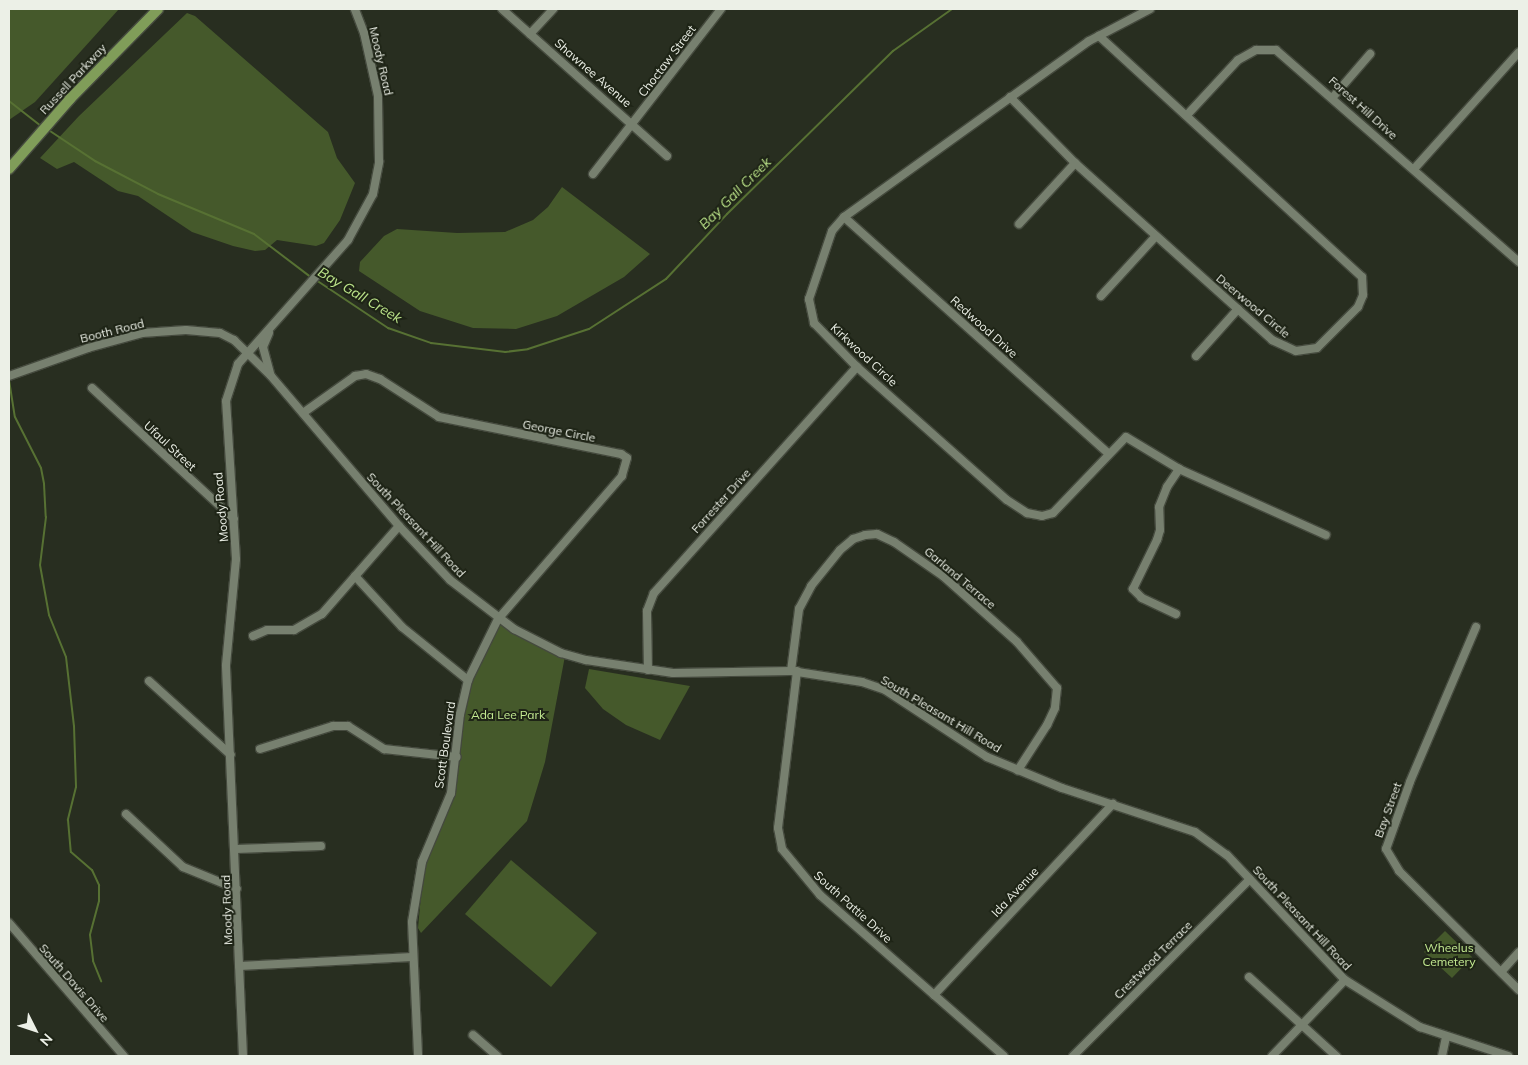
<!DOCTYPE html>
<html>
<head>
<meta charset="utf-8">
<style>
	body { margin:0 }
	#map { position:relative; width:1528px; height:1065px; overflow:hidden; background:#282e20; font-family:Mulish,sans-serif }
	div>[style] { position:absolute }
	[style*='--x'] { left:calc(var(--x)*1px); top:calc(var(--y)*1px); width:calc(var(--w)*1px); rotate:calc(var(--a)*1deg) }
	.green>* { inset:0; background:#45592b }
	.stream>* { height:2px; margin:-1px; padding:0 1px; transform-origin:1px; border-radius:1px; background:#577133 }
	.roads { filter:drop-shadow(1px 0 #454a3e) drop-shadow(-1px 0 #454a3e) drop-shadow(0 1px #454a3e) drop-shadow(0 -1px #454a3e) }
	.minor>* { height:8px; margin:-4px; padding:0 4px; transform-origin:4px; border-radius:4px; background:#77806f }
	.major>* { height:10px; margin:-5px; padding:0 5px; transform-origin:5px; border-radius:5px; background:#809d59 }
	span { translate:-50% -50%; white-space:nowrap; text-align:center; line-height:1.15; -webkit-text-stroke:4px #1e2416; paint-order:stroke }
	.street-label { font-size:12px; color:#ecf0e7 }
	.park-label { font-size:12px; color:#c4eb92 }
	.water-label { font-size:14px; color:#bbe389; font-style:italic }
	.frame { position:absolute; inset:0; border:10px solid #ecf0e7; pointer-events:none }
	.north { position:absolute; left:10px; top:1005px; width:50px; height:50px; -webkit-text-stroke:4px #1e2416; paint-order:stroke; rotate:131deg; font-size:14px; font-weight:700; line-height:20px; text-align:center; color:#ecf0e7 }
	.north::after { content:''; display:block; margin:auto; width:18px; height:22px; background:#ecf0e7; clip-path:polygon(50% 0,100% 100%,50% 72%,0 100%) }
</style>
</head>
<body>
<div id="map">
	<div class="green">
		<div style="clip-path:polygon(9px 9px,119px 9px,35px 102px,9px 120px)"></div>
		<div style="clip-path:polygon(187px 13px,195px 16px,328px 132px,337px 158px,355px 183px,340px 220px,324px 243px,316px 246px,277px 240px,265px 250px,255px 251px,233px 246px,192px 232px,138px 196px,118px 191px,74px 162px,57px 169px,40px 158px,79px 116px)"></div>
		<div style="clip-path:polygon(562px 187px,650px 254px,624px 277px,557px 316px,516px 329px,473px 328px,420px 311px,359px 271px,360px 262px,384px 236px,397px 229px,457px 233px,505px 232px,533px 220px,548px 207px)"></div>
		<div style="clip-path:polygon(498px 622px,565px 656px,545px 762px,527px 821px,421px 933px,418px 928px,424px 863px,453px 793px,469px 680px)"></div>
		<div style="clip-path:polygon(589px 669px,690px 686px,660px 740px,626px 725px,603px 709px,585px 688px)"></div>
		<div style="clip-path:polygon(511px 860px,597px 933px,551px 987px,465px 914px)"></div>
		<div style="clip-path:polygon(1445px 931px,1472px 957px,1452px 978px,1424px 952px)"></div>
	</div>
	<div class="stream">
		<div style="--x:9;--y:101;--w:41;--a:38"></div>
		<div style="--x:47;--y:129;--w:58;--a:33.7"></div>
		<div style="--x:95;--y:161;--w:71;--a:27.6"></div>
		<div style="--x:158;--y:194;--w:104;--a:22.6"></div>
		<div style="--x:254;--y:234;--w:73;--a:37.2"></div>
		<div style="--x:316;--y:280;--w:87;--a:33.7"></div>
		<div style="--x:388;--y:328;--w:46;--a:19.2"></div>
		<div style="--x:431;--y:343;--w:75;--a:6.9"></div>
		<div style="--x:505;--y:352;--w:23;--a:-7"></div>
		<div style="--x:528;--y:349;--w:64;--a:-18.2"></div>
		<div style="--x:589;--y:329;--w:92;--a:-33"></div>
		<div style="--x:666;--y:279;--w:89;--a:-46.8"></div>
		<div style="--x:727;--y:214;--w:233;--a:-44.5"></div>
		<div style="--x:893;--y:51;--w:72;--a:-35.4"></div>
		<div style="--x:9;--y:380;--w:37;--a:81"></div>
		<div style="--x:15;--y:417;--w:57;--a:63"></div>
		<div style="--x:41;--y:468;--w:16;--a:79"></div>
		<div style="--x:44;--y:484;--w:33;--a:87"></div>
		<div style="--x:46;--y:517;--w:48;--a:97.1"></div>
		<div style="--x:40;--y:565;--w:51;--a:79.8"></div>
		<div style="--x:49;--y:615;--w:45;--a:68"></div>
		<div style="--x:66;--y:657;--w:69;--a:83.4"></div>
		<div style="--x:74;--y:726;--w:61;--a:88.1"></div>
		<div style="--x:76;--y:787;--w:34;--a:104"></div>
		<div style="--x:68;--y:820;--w:32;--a:85"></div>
		<div style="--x:71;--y:852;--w:28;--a:41"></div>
		<div style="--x:92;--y:870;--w:17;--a:65"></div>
		<div style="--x:99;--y:885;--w:16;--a:90"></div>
		<div style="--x:99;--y:901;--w:35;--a:105"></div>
		<div style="--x:90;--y:935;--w:26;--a:83"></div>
		<div style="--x:93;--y:961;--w:22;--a:68"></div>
	</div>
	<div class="roads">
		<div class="minor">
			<div style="--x:502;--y:9;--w:221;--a:41.7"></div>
			<div style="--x:1150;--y:9;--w:69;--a:152.3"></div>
			<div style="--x:1089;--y:41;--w:302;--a:144.3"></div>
			<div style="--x:844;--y:217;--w:18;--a:131"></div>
			<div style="--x:832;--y:231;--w:72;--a:108.7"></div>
			<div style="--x:809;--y:299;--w:25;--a:78"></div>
			<div style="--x:814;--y:323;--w:62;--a:45.7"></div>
			<div style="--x:857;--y:367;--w:200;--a:41.6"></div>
			<div style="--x:1007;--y:500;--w:24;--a:33"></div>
			<div style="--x:1027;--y:513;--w:15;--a:11"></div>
			<div style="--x:1042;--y:516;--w:11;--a:-15"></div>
			<div style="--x:1053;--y:513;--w:105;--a:-46.2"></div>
			<div style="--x:1126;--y:437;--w:62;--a:31.1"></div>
			<div style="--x:1179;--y:469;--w:161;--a:24.2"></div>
			<div style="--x:530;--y:34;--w:34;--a:-47"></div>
			<div style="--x:1010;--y:97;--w:93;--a:45.4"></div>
			<div style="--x:1075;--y:163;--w:265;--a:41.9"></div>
			<div style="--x:1272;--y:340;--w:26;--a:25"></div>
			<div style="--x:1296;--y:351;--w:21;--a:-8"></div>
			<div style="--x:1317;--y:348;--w:58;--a:-45"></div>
			<div style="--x:1358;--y:307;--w:13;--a:-67"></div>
			<div style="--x:1363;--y:295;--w:18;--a:-93"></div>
			<div style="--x:1362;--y:277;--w:357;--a:-137.5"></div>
			<div style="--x:1333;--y:97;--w:57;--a:-49.3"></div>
			<div style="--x:1187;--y:115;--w:75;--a:-47.2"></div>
			<div style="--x:1238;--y:60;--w:21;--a:-29"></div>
			<div style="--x:1256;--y:50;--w:20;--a:0"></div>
			<div style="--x:1276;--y:50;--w:322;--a:41.1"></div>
			<div style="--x:1414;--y:169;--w:157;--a:-48.1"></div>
			<div style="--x:593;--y:174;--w:209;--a:-52.2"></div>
			<div style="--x:844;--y:217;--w:354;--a:41.8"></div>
			<div style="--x:1019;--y:224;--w:83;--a:-47.4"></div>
			<div style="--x:1101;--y:296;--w:81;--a:-47.5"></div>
			<div style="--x:269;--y:333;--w:15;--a:113"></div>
			<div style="--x:263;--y:347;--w:28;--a:75"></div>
			<div style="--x:1196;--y:356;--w:63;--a:-48.2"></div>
			<div style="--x:9;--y:376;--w:84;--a:-19.5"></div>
			<div style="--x:88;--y:348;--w:56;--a:-15.5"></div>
			<div style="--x:142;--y:333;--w:44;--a:-3.9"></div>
			<div style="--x:186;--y:330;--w:34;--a:5"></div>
			<div style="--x:220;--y:333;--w:16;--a:27"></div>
			<div style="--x:234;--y:340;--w:52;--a:44.2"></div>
			<div style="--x:271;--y:376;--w:197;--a:49.5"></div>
			<div style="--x:399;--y:526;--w:74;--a:46.6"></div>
			<div style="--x:450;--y:580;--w:81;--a:37.4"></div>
			<div style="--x:514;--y:629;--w:53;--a:27.1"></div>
			<div style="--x:561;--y:653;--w:26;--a:16"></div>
			<div style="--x:586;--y:660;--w:88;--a:8.5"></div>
			<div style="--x:673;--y:673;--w:118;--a:-1"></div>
			<div style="--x:791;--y:671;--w:72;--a:8.8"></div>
			<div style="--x:862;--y:682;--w:24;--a:19"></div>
			<div style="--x:885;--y:690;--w:122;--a:33.3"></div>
			<div style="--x:987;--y:757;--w:81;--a:22.5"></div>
			<div style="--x:1062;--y:788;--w:140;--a:18.3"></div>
			<div style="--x:1195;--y:832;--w:39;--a:36"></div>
			<div style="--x:1227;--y:855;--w:172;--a:46.7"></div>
			<div style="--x:1345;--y:980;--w:89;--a:32.1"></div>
			<div style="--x:1420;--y:1027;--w:93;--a:18.2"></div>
			<div style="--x:92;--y:388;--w:193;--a:42.7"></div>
			<div style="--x:303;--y:413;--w:64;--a:-35.4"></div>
			<div style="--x:355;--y:376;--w:11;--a:-10"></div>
			<div style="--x:366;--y:374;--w:15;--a:20"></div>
			<div style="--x:380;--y:379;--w:70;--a:32.8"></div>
			<div style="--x:439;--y:417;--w:186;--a:11.5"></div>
			<div style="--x:621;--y:454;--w:7;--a:34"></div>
			<div style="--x:627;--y:458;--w:19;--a:106"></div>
			<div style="--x:622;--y:476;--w:189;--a:130.9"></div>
			<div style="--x:498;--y:619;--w:68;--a:116.2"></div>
			<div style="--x:468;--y:680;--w:35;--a:103"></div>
			<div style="--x:460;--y:714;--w:80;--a:96.5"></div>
			<div style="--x:451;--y:793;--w:75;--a:112.8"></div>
			<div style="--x:422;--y:862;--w:61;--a:99.5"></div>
			<div style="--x:412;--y:922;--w:134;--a:87.4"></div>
			<div style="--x:355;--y:576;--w:69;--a:47.3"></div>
			<div style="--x:402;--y:627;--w:85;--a:38.8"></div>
			<div style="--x:1176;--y:614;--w:38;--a:-155"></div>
			<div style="--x:1142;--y:598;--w:13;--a:-135"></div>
			<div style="--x:1133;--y:589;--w:55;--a:-63.9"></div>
			<div style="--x:1157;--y:540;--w:10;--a:-73"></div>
			<div style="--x:1160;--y:530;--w:23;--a:-92"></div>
			<div style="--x:1159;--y:507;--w:22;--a:-68"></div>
			<div style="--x:1167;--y:487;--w:22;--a:-56"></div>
			<div style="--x:1476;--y:627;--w:168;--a:113.1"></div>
			<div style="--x:1410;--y:782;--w:71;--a:109.7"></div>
			<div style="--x:1386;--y:849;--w:26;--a:59"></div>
			<div style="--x:1399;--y:871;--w:169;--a:44.8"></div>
			<div style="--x:253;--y:636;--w:15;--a:-23"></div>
			<div style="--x:267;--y:630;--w:27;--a:0"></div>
			<div style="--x:294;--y:630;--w:32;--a:-30"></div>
			<div style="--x:322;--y:614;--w:117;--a:-48.8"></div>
			<div style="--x:648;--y:670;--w:59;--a:-91"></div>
			<div style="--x:647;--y:611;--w:19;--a:-69"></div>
			<div style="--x:654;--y:593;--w:304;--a:-48.1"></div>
			<div style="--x:791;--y:671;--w:63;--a:-82.6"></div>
			<div style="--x:799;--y:609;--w:26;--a:-62"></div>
			<div style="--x:811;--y:586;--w:46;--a:-51.1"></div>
			<div style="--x:840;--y:550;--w:17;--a:-40"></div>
			<div style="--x:853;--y:539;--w:13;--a:-18"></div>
			<div style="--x:865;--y:535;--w:12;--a:-5"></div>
			<div style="--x:877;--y:534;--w:19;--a:25"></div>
			<div style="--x:894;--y:542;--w:60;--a:34.8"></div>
			<div style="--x:943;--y:576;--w:99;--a:41.7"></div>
			<div style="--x:1017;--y:642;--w:61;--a:49"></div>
			<div style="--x:1057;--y:688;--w:20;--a:96"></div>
			<div style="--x:1055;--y:708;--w:19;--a:115"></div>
			<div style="--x:1047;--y:725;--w:54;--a:122.8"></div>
			<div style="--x:797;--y:671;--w:158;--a:96.9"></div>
			<div style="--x:778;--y:828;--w:21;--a:79"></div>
			<div style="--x:782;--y:849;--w:60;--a:50.4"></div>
			<div style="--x:820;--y:895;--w:244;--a:41.2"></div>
			<div style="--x:149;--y:681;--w:110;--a:42.1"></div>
			<div style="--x:260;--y:749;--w:77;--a:-17.5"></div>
			<div style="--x:333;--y:726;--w:15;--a:0"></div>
			<div style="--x:348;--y:726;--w:43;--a:32.6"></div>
			<div style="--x:384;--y:749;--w:73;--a:6.3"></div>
			<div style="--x:126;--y:814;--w:78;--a:42.9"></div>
			<div style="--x:183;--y:867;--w:58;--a:22.2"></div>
			<div style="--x:236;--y:849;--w:85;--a:-2"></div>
			<div style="--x:9;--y:923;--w:176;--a:49.2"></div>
			<div style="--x:239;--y:966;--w:174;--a:-3"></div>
			<div style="--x:1501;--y:972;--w:27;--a:-48"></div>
			<div style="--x:1249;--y:977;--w:118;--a:42.2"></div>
			<div style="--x:934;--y:995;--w:262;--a:-46.9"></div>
			<div style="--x:473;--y:1035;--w:32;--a:41"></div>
			<div style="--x:243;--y:1056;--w:391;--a:-92.5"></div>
			<div style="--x:226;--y:665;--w:106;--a:-84.6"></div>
			<div style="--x:236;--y:559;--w:158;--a:-93.6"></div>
			<div style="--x:226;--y:401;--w:39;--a:-72"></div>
			<div style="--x:238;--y:364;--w:166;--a:-48.4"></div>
			<div style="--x:348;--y:240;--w:52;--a:-61.5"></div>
			<div style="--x:373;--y:194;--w:33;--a:-79"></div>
			<div style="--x:379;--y:162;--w:66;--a:-90.9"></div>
			<div style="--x:378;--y:96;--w:65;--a:-102.5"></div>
			<div style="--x:364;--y:33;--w:26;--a:-111"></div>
			<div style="--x:1073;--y:1056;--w:250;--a:-45"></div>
			<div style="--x:1272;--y:1056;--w:105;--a:-46.2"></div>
			<div style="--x:1442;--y:1056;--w:19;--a:-78"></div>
		</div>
		<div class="major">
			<div style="--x:9;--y:169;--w:93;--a:-48.9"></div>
			<div style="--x:70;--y:99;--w:126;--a:-45.6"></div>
		</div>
	</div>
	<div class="street-label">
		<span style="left:381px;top:61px;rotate:77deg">Moody Road</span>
		<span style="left:667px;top:61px;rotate:-53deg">Choctaw Street</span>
		<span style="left:593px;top:73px;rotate:41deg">Shawnee Avenue</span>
		<span style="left:73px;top:79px;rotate:-47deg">Russell Parkway</span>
		<span style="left:1363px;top:108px;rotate:42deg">Forest Hill Drive</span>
		<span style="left:1253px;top:306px;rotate:40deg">Deerwood Circle</span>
		<span style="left:984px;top:327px;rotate:42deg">Redwood Drive</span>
		<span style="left:112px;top:331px;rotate:-14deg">Booth Road</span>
		<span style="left:864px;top:355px;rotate:43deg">Kirkwood Circle</span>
		<span style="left:559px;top:431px;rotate:11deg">George Circle</span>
		<span style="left:170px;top:446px;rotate:43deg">Ufaul Street</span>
		<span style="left:721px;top:501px;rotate:-48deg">Forrester Drive</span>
		<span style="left:221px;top:507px;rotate:-95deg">Moody Road</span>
		<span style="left:416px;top:525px;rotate:47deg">South Pleasant Hill Road</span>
		<span style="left:960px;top:578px;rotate:40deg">Garland Terrace</span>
		<span style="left:941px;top:714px;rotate:31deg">South Pleasant Hill Road</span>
		<span style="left:445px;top:745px;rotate:-82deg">Scott Boulevard</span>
		<span style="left:1388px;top:810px;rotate:-70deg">Bay Street</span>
		<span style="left:1015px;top:892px;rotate:-47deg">Ida Avenue</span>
		<span style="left:853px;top:907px;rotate:42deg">South Pattie Drive</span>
		<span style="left:227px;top:910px;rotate:-92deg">Moody Road</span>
		<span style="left:1302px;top:918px;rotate:47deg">South Pleasant Hill Road</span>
		<span style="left:1153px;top:960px;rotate:-45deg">Crestwood Terrace</span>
		<span style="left:74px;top:983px;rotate:49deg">South Davis Drive</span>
	</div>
	<div class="park-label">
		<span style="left:508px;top:715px">Ada Lee Park</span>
		<span style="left:1449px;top:955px">Wheelus<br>Cemetery</span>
	</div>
	<div class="water-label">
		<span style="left:735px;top:193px;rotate:-45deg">Bay Gall Creek</span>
		<span style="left:360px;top:295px;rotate:31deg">Bay Gall Creek</span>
	</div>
	<div class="frame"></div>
	<div class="north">N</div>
</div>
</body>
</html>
